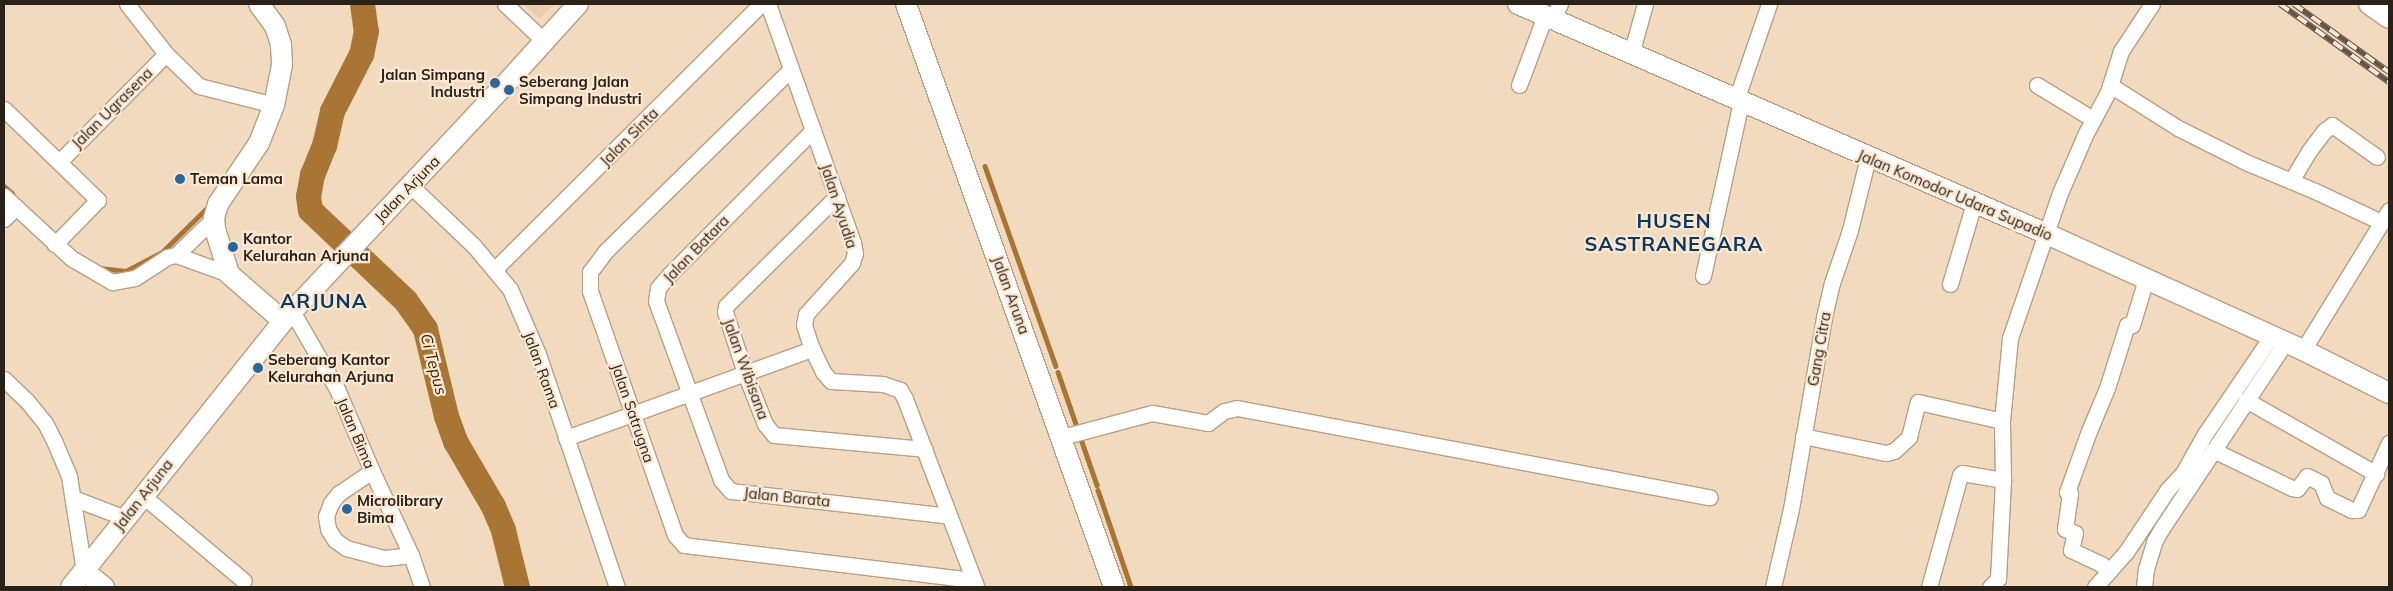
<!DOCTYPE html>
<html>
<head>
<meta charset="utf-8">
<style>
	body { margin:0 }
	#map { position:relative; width:2393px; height:591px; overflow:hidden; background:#f2dabf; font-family:Mulish,sans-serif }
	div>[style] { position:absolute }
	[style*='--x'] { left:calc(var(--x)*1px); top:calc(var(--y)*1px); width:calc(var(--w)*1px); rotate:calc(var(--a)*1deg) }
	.built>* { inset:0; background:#ebceaf }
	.stream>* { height:4.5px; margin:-2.25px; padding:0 2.25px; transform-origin:2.25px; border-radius:2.25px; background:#a97535 }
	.river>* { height:25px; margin:-12.5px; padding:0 12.5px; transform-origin:12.5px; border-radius:12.5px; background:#a97535 }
	.roads { filter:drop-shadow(1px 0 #b69f86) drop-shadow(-1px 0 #b69f86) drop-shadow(0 1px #b69f86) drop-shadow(0 -1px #b69f86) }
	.street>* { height:15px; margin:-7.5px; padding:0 7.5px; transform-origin:7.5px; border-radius:7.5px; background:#fff }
	.secondary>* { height:20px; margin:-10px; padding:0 10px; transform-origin:10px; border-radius:10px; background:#fff }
	.rail>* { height:5.5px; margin-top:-2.75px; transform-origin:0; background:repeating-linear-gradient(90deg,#fbe8d3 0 11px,#625547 0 22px); box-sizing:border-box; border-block:1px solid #625547 }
	.dots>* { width:14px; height:14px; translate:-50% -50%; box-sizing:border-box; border:2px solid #fbe8d3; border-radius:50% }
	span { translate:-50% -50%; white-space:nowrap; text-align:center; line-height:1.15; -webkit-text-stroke:4.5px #fbe8d3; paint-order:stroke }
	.poi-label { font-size:15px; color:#2a2118; font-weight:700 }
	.right { translate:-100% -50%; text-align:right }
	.left { translate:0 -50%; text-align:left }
	.street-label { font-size:15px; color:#2a2118 }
	.water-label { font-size:16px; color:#3a2407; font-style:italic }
	.district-label { font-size:20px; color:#0d385d; font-weight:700; letter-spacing:1px }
	.frame { position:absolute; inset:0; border:5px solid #2a2118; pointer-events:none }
</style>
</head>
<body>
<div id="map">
	<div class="built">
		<div style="clip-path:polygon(523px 4px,555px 4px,539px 19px)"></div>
	</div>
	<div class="stream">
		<div style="--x:985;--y:166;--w:212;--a:70.5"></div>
		<div style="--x:4;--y:186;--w:11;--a:41"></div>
		<div style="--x:99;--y:268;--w:27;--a:6"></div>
		<div style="--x:126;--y:271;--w:41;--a:-27.8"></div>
		<div style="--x:162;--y:252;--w:64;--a:-44.4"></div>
		<div style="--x:1058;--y:372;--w:58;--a:70.9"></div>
		<div style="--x:1080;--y:436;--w:52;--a:70.9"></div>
		<div style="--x:1098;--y:490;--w:102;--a:71.2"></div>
	</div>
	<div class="river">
		<div style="--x:362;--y:4;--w:27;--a:82"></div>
		<div style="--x:366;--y:31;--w:24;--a:102"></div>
		<div style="--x:361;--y:54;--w:64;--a:117"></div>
		<div style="--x:332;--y:111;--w:35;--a:103"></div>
		<div style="--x:324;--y:145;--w:31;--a:112"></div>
		<div style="--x:312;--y:174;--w:22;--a:100"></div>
		<div style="--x:308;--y:196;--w:14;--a:82"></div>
		<div style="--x:310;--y:210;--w:131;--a:43.5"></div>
		<div style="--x:405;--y:300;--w:35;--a:55"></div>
		<div style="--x:425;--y:329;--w:89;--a:76.4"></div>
		<div style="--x:446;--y:416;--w:27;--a:70"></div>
		<div style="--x:455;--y:441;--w:75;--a:59.7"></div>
		<div style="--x:493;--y:506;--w:26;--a:67"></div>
		<div style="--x:503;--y:530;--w:59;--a:76.2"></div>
	</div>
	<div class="roads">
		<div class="street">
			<div style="--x:127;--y:4;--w:63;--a:52"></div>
			<div style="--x:166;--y:54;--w:46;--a:44.1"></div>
			<div style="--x:199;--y:86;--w:77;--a:14.2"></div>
			<div style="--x:505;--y:4;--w:55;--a:43.5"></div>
			<div style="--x:768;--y:4;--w:254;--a:70.4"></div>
			<div style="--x:853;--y:243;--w:10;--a:79"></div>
			<div style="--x:855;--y:253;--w:10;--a:107"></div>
			<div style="--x:852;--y:263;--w:69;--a:132"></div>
			<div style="--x:806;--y:314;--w:11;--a:100"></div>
			<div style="--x:804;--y:325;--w:25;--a:72"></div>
			<div style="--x:812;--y:349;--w:25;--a:64"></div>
			<div style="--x:823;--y:372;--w:12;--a:48"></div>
			<div style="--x:831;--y:381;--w:52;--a:3.3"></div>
			<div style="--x:883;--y:384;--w:18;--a:19"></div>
			<div style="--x:900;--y:390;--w:10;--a:61"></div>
			<div style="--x:905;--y:399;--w:200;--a:69.2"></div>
			<div style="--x:1552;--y:19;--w:17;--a:-62"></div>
			<div style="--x:1631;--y:54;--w:52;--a:-74.4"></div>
			<div style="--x:791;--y:69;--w:261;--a:135.5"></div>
			<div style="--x:605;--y:252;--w:25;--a:127"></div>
			<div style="--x:590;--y:272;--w:19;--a:90"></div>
			<div style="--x:590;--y:291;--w:258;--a:70.8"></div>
			<div style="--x:675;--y:535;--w:13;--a:48"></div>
			<div style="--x:684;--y:545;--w:291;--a:6.9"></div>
			<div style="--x:1519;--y:85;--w:74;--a:-69.4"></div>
			<div style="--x:2037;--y:85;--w:66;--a:31.3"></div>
			<div style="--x:2110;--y:85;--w:80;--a:32.3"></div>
			<div style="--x:2178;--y:128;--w:78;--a:26.6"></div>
			<div style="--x:2248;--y:163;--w:73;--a:22.7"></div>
			<div style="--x:2315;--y:191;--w:73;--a:25.2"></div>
			<div style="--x:1736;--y:100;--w:102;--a:-71"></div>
			<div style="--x:4;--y:109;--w:131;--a:44.1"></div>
			<div style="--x:98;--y:200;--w:62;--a:134.3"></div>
			<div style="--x:813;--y:130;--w:203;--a:134.8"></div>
			<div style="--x:670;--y:274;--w:18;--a:131"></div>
			<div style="--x:658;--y:288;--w:13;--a:99"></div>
			<div style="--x:656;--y:301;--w:190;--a:70"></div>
			<div style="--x:721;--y:480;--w:15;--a:48"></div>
			<div style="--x:731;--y:491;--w:219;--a:6.5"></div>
			<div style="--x:59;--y:162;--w:152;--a:-45.3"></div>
			<div style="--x:2291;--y:181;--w:35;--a:-59"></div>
			<div style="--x:2309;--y:151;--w:25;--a:-53"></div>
			<div style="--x:2324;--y:131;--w:10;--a:-37"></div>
			<div style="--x:2332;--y:125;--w:55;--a:35.4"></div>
			<div style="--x:411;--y:186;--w:87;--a:43.6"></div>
			<div style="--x:474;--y:246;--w:56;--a:50.1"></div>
			<div style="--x:510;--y:289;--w:71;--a:66.7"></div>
			<div style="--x:538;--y:354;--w:246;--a:71.3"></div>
			<div style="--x:4;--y:196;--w:91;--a:42.8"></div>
			<div style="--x:71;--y:258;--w:48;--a:30.3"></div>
			<div style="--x:112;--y:282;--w:23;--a:-10"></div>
			<div style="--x:135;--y:278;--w:38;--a:-33"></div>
			<div style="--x:167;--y:257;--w:9;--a:-13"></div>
			<div style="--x:176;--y:255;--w:56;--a:19.7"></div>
			<div style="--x:837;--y:196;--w:156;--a:135.3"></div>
			<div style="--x:726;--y:306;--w:6;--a:99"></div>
			<div style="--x:725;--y:312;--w:64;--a:71.8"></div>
			<div style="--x:745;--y:373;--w:55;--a:68.6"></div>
			<div style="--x:765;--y:424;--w:14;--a:51"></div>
			<div style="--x:774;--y:435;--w:151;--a:5.3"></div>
			<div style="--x:4;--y:219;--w:17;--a:-45"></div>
			<div style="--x:176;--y:255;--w:53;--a:-44.2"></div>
			<div style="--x:495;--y:269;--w:375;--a:-44.9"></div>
			<div style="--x:1703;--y:276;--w:178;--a:-77.7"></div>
			<div style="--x:1950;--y:284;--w:84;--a:-73.5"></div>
			<div style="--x:292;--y:311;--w:90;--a:60"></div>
			<div style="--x:337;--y:389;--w:89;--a:66.9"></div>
			<div style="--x:372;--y:471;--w:93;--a:65.1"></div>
			<div style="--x:411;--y:555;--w:34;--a:71"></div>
			<div style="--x:2303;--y:350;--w:164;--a:-58.4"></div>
			<div style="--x:4;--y:379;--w:32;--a:44"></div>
			<div style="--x:27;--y:401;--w:28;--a:51"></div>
			<div style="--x:45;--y:423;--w:22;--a:63"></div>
			<div style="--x:55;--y:443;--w:36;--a:67"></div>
			<div style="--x:69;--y:476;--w:96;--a:81"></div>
			<div style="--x:2246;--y:400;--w:150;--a:29.6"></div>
			<div style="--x:1803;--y:436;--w:85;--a:11.6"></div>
			<div style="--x:1886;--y:453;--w:8;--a:-14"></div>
			<div style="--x:1894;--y:451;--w:21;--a:-43"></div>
			<div style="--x:1909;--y:437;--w:36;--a:-76"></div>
			<div style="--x:1918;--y:402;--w:86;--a:12.7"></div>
			<div style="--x:1062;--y:437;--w:93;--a:-14.9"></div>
			<div style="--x:1152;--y:413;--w:57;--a:10.1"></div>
			<div style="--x:1208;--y:423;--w:20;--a:-37"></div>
			<div style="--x:1224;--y:411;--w:13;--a:-13"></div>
			<div style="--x:1237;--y:408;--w:481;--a:10.7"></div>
			<div style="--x:566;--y:438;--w:262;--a:-19.9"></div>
			<div style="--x:2213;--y:450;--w:88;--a:25.7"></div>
			<div style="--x:2292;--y:488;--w:5;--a:11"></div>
			<div style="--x:2297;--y:489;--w:16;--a:-52"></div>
			<div style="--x:2307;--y:476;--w:16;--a:27"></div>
			<div style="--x:2321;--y:483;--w:16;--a:68"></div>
			<div style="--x:2327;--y:498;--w:28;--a:26"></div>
			<div style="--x:2352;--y:510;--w:6;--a:0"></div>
			<div style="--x:2358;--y:510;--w:74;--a:-65.2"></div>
			<div style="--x:372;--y:471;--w:40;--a:146"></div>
			<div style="--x:339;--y:493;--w:13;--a:129"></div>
			<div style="--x:331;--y:503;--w:14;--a:111"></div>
			<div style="--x:326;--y:516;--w:13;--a:81"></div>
			<div style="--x:328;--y:529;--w:13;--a:58"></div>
			<div style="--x:335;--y:540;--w:14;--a:36"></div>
			<div style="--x:346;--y:548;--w:39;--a:15"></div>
			<div style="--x:384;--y:558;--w:27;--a:-6"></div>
			<div style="--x:142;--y:495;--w:133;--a:40.1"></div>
			<div style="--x:73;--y:498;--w:56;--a:21"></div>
			<div style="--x:2109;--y:571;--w:11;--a:-139"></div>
			<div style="--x:2101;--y:564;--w:33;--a:-155"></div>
			<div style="--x:2071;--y:550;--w:17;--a:-77"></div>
			<div style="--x:2075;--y:533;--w:11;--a:-158"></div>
			<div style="--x:2065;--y:529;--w:36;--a:-82"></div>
			<div style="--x:2070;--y:493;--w:3;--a:-162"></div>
			<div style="--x:2067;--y:492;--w:65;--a:-70.2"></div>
			<div style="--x:2089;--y:431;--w:47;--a:-67.3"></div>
			<div style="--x:2107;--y:388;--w:66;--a:-72.4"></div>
			<div style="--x:2127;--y:325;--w:5;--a:0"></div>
			<div style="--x:2132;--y:325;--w:48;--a:-73.1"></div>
			<div style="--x:1773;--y:587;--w:80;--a:-77"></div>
			<div style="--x:1791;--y:509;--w:195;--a:-80.2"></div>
			<div style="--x:1824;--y:317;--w:35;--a:-77"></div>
			<div style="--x:1832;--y:283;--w:56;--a:-71.2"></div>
			<div style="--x:1850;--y:230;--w:75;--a:-76.1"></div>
			<div style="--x:1929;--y:587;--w:116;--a:-74.5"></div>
			<div style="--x:1960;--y:475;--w:3;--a:-45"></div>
			<div style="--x:1962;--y:473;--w:42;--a:9.7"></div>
			<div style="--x:2003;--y:480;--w:59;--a:-91"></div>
			<div style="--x:2002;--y:421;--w:83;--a:-84.5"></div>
			<div style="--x:2010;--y:338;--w:153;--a:-71"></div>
			<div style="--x:2060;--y:193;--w:65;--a:-66.6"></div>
			<div style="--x:2086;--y:133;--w:47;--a:-61.8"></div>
			<div style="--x:2108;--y:92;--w:43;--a:-72.4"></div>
			<div style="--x:2121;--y:51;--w:56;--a:-56.6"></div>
			<div style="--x:1990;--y:587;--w:11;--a:-45"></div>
			<div style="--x:1998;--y:579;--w:99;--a:-87.1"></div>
			<div style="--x:2095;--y:587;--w:47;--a:-48.5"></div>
			<div style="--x:2126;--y:552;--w:76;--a:-56.3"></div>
			<div style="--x:2168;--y:489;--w:22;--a:-47"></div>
			<div style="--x:2183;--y:473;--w:45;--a:-60.6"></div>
			<div style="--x:2205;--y:434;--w:117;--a:-55.8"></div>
			<div style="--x:2144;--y:587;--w:18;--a:-84"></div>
			<div style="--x:2146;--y:569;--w:30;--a:-73"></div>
			<div style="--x:2155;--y:540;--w:14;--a:-60"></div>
			<div style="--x:2162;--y:528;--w:222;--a:-56.4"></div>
		</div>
		<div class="secondary">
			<div style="--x:259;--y:4;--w:27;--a:54"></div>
			<div style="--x:275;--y:26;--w:20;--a:72"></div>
			<div style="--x:281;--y:45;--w:20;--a:87"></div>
			<div style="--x:282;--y:65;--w:41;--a:101.3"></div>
			<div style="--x:274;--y:105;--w:41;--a:111.5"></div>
			<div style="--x:259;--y:143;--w:73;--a:123.9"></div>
			<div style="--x:218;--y:204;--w:15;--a:106"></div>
			<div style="--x:214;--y:218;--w:11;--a:85"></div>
			<div style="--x:215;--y:229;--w:47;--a:72.7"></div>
			<div style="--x:229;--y:274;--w:72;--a:41"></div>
			<div style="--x:906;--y:4;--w:619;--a:70.36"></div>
			<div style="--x:1518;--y:4;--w:577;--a:23.5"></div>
			<div style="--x:2047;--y:234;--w:281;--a:24.4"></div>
			<div style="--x:2303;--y:350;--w:96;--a:26.6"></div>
			<div style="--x:2369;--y:4;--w:24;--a:35"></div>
			<div style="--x:84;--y:571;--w:26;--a:39"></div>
			<div style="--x:71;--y:587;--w:340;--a:-51.4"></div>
			<div style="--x:283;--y:321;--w:318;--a:-46.8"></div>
			<div style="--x:501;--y:89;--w:115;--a:-47.8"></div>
		</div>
	</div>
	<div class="rail">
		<div style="--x:2280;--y:4;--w:134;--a:35.6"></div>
		<div style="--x:2294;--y:4;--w:117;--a:35.6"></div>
	</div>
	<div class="dots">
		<div style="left:495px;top:83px;background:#2a669d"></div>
		<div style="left:509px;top:90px;background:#2a669d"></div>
		<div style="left:180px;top:179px;background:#2a669d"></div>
		<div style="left:233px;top:247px;background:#2a669d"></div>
		<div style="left:258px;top:368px;background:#2a669d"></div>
		<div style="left:347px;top:509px;background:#2a669d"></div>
	</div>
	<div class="poi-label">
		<span class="right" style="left:485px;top:83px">Jalan Simpang<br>Industri</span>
		<span class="left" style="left:519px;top:90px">Seberang Jalan<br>Simpang Industri</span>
		<span class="left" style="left:190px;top:179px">Teman Lama</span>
		<span class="left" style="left:243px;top:247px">Kantor<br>Kelurahan Arjuna</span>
		<span class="left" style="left:268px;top:368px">Seberang Kantor<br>Kelurahan Arjuna</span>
		<span class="left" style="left:357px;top:509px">Microlibrary<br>Bima</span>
	</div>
	<div class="street-label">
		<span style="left:112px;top:108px;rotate:-45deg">Jalan Ugrasena</span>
		<span style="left:629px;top:137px;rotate:-45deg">Jalan Sinta</span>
		<span style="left:407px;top:189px;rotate:-46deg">Jalan Arjuna</span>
		<span style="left:1955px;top:195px;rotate:23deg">Jalan Komodor Udara Supadio</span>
		<span style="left:839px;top:206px;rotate:72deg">Jalan Ayudia</span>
		<span style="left:696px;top:249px;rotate:-46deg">Jalan Batara</span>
		<span style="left:1011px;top:295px;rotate:70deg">Jalan Aruna</span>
		<span style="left:1819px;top:349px;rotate:-80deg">Gang Citra</span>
		<span style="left:746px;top:369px;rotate:70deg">Jalan Wibisana</span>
		<span style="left:542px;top:370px;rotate:70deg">Jalan Rama</span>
		<span style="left:633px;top:413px;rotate:71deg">Jalan Satrugna</span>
		<span style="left:356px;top:433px;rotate:67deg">Jalan Bima</span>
		<span style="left:143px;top:495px;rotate:-52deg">Jalan Arjuna</span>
		<span style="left:787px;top:497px;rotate:6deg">Jalan Barata</span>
	</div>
	<div class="water-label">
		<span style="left:434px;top:364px;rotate:75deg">Ci Tepus</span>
	</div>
	<div class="district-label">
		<span style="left:1674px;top:232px">HUSEN<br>SASTRANEGARA</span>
		<span style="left:324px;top:300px">ARJUNA</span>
	</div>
	<div class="frame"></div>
</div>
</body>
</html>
